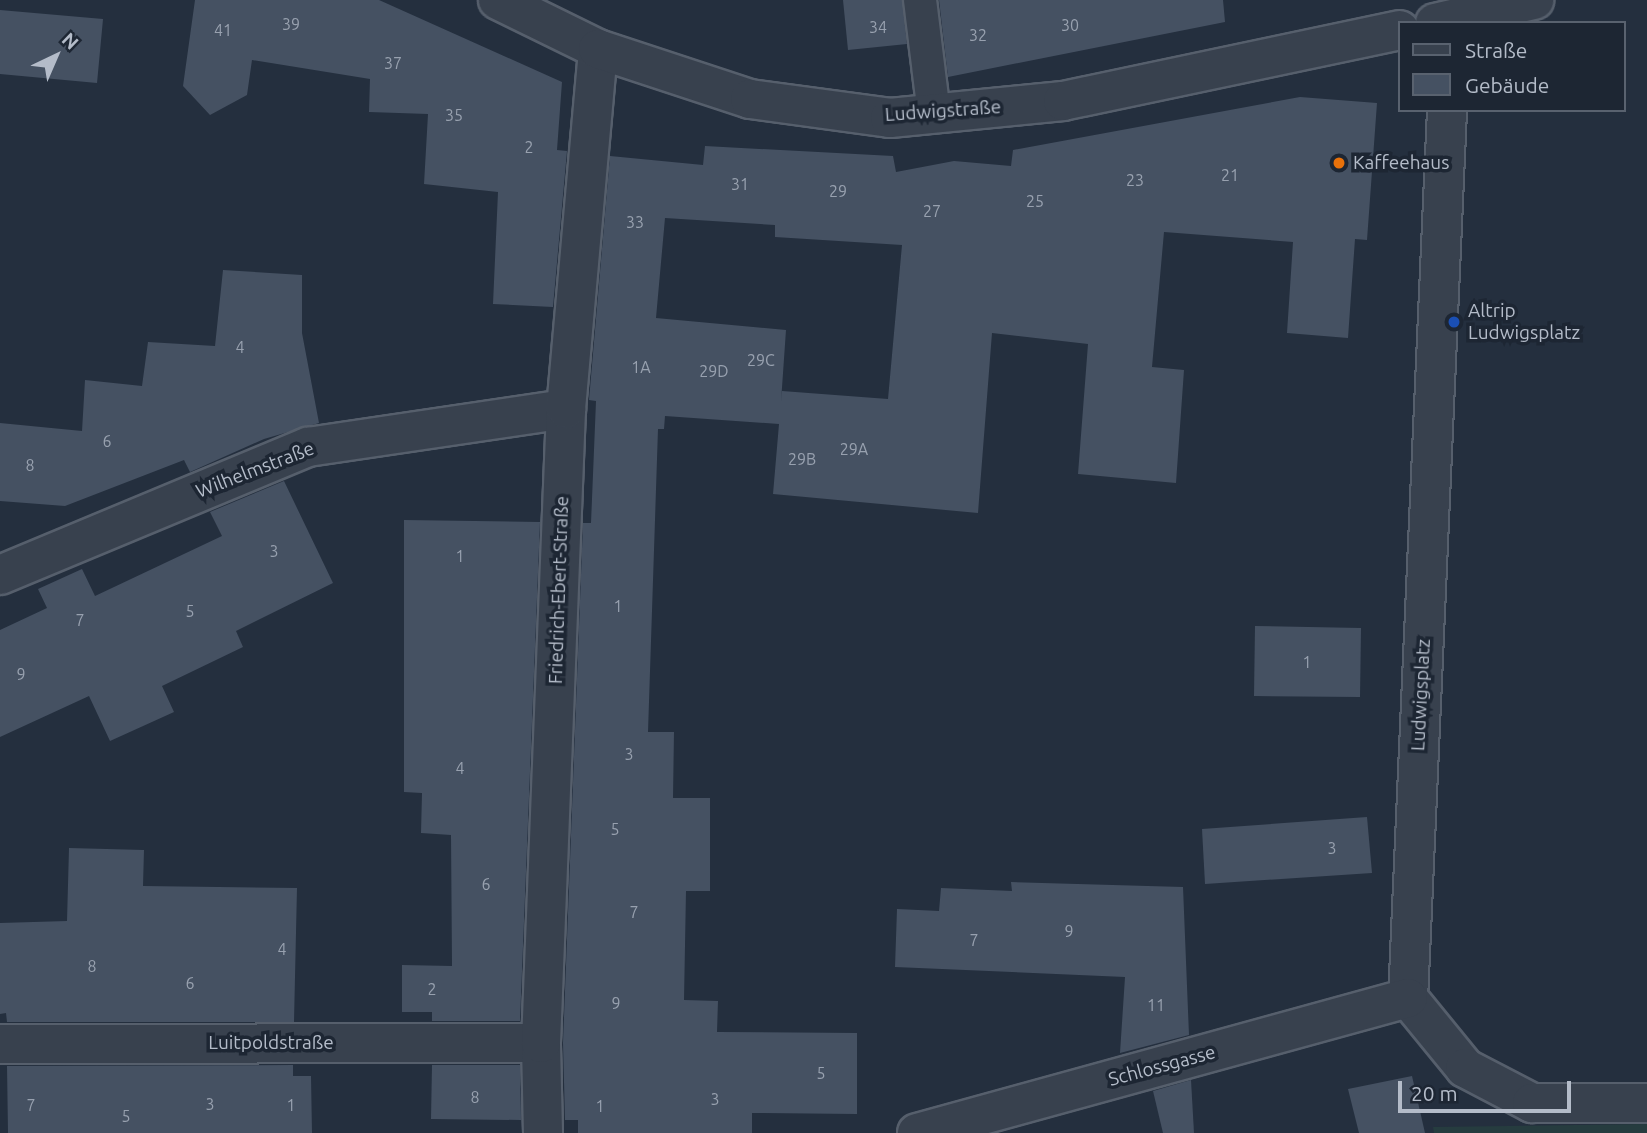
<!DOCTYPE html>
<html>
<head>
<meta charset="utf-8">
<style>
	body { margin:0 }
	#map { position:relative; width:1647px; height:1133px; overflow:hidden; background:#242f3e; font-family:Ubuntu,sans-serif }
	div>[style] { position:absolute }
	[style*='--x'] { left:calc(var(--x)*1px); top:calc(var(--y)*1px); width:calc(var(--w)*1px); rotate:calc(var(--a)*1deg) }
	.green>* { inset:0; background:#263c3f }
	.building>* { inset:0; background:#455162 }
	.roads { filter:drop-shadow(2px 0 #565f6c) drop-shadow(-2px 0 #565f6c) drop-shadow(0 2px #565f6c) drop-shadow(0 -2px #565f6c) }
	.service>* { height:32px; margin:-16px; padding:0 16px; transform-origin:16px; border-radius:16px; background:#38414e }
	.minor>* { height:38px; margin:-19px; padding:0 19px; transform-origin:19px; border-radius:19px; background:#38414e }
	.tertiary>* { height:38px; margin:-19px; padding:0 19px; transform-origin:19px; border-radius:19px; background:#38414e }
	.dots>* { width:19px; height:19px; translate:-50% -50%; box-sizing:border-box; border:4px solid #1d2633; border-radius:50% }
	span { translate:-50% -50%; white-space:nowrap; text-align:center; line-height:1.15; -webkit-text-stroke:7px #1d2633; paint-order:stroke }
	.number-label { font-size:16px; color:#98a1af }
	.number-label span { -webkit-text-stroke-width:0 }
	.street-label { font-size:19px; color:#b4bcc9 }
	.poi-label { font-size:19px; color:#b4bcc9 }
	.left { translate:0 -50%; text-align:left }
	.legend { position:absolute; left:1398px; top:21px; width:228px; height:91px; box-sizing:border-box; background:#1d2633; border:2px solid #59626f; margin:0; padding:9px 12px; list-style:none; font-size:21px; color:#b4bcc9 }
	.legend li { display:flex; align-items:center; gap:14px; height:35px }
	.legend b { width:35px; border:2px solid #59626f }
	.north { position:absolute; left:21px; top:21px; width:70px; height:70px; -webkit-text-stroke:5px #1d2633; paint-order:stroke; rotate:44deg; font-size:19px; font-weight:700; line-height:28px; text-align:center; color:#b4bcc9 }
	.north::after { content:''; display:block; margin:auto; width:24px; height:32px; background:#b4bcc9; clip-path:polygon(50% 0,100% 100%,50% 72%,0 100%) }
	.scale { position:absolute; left:1398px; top:1081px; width:173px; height:32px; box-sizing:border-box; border:4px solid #b4bcc9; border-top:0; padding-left:9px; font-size:21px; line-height:24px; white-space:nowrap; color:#b4bcc9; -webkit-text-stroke:5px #1d2633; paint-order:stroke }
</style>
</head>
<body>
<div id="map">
	<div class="green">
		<div style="clip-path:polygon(1647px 1124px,1647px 1133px,1434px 1133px,1433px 1127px)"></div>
	</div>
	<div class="building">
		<div style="clip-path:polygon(195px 0,379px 0,562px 82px,557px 150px,567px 151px,553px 307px,493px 304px,498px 192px,424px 184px,428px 114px,369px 112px,370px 79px,252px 60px,247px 95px,210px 115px,183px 86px)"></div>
		<div style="clip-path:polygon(843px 0,902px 0,907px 44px,848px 50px)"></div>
		<div style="clip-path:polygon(939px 0,1223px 0,1225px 22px,948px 77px)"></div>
		<div style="clip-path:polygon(0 10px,103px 19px,97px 83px,0 74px)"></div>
		<div style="clip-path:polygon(evenodd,1300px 97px,1377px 103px,1367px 240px,1355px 239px,1348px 338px,1287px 333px,1293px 242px,1164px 232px,1152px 367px,1184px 370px,1176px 483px,1078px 474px,1088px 344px,992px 333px,978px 513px,773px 494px,779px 424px,665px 416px,664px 429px,658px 429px,648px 732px,674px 732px,673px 798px,710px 798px,710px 891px,686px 891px,684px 1000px,718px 1001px,717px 1032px,857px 1033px,857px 1114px,752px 1113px,752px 1133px,578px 1133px,578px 1120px,565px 1120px,563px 1043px,583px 523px,591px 523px,596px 401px,589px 400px,610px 156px,703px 165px,705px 146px,893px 156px,896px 172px,954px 161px,1011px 166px,1013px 150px,1300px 97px,665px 218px,775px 225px,775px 237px,902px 245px,888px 399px,782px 391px,781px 402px,786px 330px,656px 318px,665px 218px)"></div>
		<div style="clip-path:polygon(223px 270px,302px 275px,302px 333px,319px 423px,264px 439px,190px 472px,184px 460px,65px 506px,0 501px,0 423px,82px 431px,85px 380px,142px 386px,148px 342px,215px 346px)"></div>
		<div style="clip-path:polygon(284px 481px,333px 583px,236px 631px,243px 647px,162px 686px,174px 712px,110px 741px,89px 696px,0 737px,0 630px,47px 608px,38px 589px,82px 569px,95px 596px,222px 536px,210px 512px)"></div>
		<div style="clip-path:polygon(404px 520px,540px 522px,520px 1021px,432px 1021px,432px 1012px,402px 1012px,402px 965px,452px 966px,451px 835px,421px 833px,422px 793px,404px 792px)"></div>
		<div style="clip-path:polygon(1255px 626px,1361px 628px,1360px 697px,1254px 696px)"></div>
		<div style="clip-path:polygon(1367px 817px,1372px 873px,1205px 884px,1202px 829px)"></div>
		<div style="clip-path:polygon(69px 848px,144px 850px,143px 886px,297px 888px,294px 1022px,7px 1022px,6px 1013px,0 1014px,0 923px,67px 921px)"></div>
		<div style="clip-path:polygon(1011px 882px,1183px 887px,1189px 1035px,1120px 1053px,1125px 977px,895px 967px,897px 909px,939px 911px,941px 888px,1012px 891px)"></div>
		<div style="clip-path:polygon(293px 1065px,293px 1076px,311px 1076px,312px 1133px,8px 1133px,7px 1066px)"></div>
		<div style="clip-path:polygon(432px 1065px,520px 1065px,521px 1120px,431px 1119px)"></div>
		<div style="clip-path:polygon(1412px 1076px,1425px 1133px,1359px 1133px,1348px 1089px)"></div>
		<div style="clip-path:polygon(1191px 1080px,1194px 1133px,1163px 1133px,1153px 1091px)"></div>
	</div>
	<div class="roads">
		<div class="service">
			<div style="--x:920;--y:0;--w:115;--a:83"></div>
		</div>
		<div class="minor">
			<div style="--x:1447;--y:110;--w:889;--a:92.51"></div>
			<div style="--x:1408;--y:998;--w:90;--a:50.8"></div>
			<div style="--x:1465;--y:1068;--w:76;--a:27.6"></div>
			<div style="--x:1532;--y:1103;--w:115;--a:0"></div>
			<div style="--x:0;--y:575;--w:334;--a:-22.6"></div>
			<div style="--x:308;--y:447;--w:261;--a:-8.4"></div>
			<div style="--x:0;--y:1044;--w:541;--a:-0.11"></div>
			<div style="--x:543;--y:1133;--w:90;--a:-91.3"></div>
			<div style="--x:541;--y:1043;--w:634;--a:-87.74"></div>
			<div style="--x:566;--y:409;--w:361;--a:-84.9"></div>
			<div style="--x:917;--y:1133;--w:509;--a:-15.37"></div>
		</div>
		<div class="tertiary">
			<div style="--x:498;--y:0;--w:111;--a:26.1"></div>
			<div style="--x:598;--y:49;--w:160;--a:18.2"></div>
			<div style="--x:750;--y:99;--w:141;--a:7.7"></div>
			<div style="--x:890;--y:118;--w:174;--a:-5.6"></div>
			<div style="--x:1063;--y:101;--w:344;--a:-11.9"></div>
			<div style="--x:1435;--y:23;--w:102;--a:-13.1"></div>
		</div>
	</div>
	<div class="dots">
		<div style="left:1339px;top:163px;background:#e8710a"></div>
		<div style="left:1454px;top:322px;background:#1a4fb4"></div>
	</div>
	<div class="number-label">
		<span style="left:291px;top:24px">39</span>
		<span style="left:1070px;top:25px">30</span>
		<span style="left:878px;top:27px">34</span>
		<span style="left:223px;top:30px">41</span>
		<span style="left:978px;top:35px">32</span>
		<span style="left:393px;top:63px">37</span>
		<span style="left:454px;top:115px">35</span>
		<span style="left:529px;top:147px">2</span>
		<span style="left:1230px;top:175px">21</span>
		<span style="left:1135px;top:180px">23</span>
		<span style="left:740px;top:184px">31</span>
		<span style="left:838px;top:191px">29</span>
		<span style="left:1035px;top:201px">25</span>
		<span style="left:932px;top:211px">27</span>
		<span style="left:635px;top:222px">33</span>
		<span style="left:240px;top:347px">4</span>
		<span style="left:761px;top:360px">29C</span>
		<span style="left:641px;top:367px">1A</span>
		<span style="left:714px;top:371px">29D</span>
		<span style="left:107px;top:441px">6</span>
		<span style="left:854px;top:449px">29A</span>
		<span style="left:802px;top:459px">29B</span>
		<span style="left:30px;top:465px">8</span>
		<span style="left:274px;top:551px">3</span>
		<span style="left:460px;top:556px">1</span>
		<span style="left:618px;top:606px">1</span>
		<span style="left:190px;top:611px">5</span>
		<span style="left:80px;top:620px">7</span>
		<span style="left:1307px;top:662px">1</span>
		<span style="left:21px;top:674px">9</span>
		<span style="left:629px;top:754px">3</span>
		<span style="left:460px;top:768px">4</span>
		<span style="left:615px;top:829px">5</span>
		<span style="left:1332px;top:848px">3</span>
		<span style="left:486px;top:884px">6</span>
		<span style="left:634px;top:912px">7</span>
		<span style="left:1069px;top:931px">9</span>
		<span style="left:974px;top:940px">7</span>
		<span style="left:282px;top:949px">4</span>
		<span style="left:92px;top:966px">8</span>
		<span style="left:190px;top:983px">6</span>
		<span style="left:432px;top:989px">2</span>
		<span style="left:616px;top:1003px">9</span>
		<span style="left:1156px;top:1005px">11</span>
		<span style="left:821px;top:1073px">5</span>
		<span style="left:475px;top:1097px">8</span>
		<span style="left:715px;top:1099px">3</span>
		<span style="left:210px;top:1104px">3</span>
		<span style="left:31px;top:1105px">7</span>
		<span style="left:291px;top:1105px">1</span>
		<span style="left:600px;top:1106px">1</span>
		<span style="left:126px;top:1116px">5</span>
	</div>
	<div class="street-label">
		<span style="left:943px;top:111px;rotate:-4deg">Ludwigstraße</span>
		<span style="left:255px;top:470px;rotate:-21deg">Wilhelmstraße</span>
		<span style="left:559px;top:590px;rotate:-88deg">Friedrich-Ebert-Straße</span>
		<span style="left:1421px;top:695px;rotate:-87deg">Ludwigsplatz</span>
		<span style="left:271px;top:1043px">Luitpoldstraße</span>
		<span style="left:1162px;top:1066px;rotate:-15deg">Schlossgasse</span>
	</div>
	<div class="poi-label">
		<span class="left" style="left:1353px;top:163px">Kaffeehaus</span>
		<span class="left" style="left:1468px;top:322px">Altrip<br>Ludwigsplatz</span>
	</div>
	<ul class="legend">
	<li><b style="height:9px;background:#38414e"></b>Straße</li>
	<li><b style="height:19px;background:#455162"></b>Gebäude</li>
	</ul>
	<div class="north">N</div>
	<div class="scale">20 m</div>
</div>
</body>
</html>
